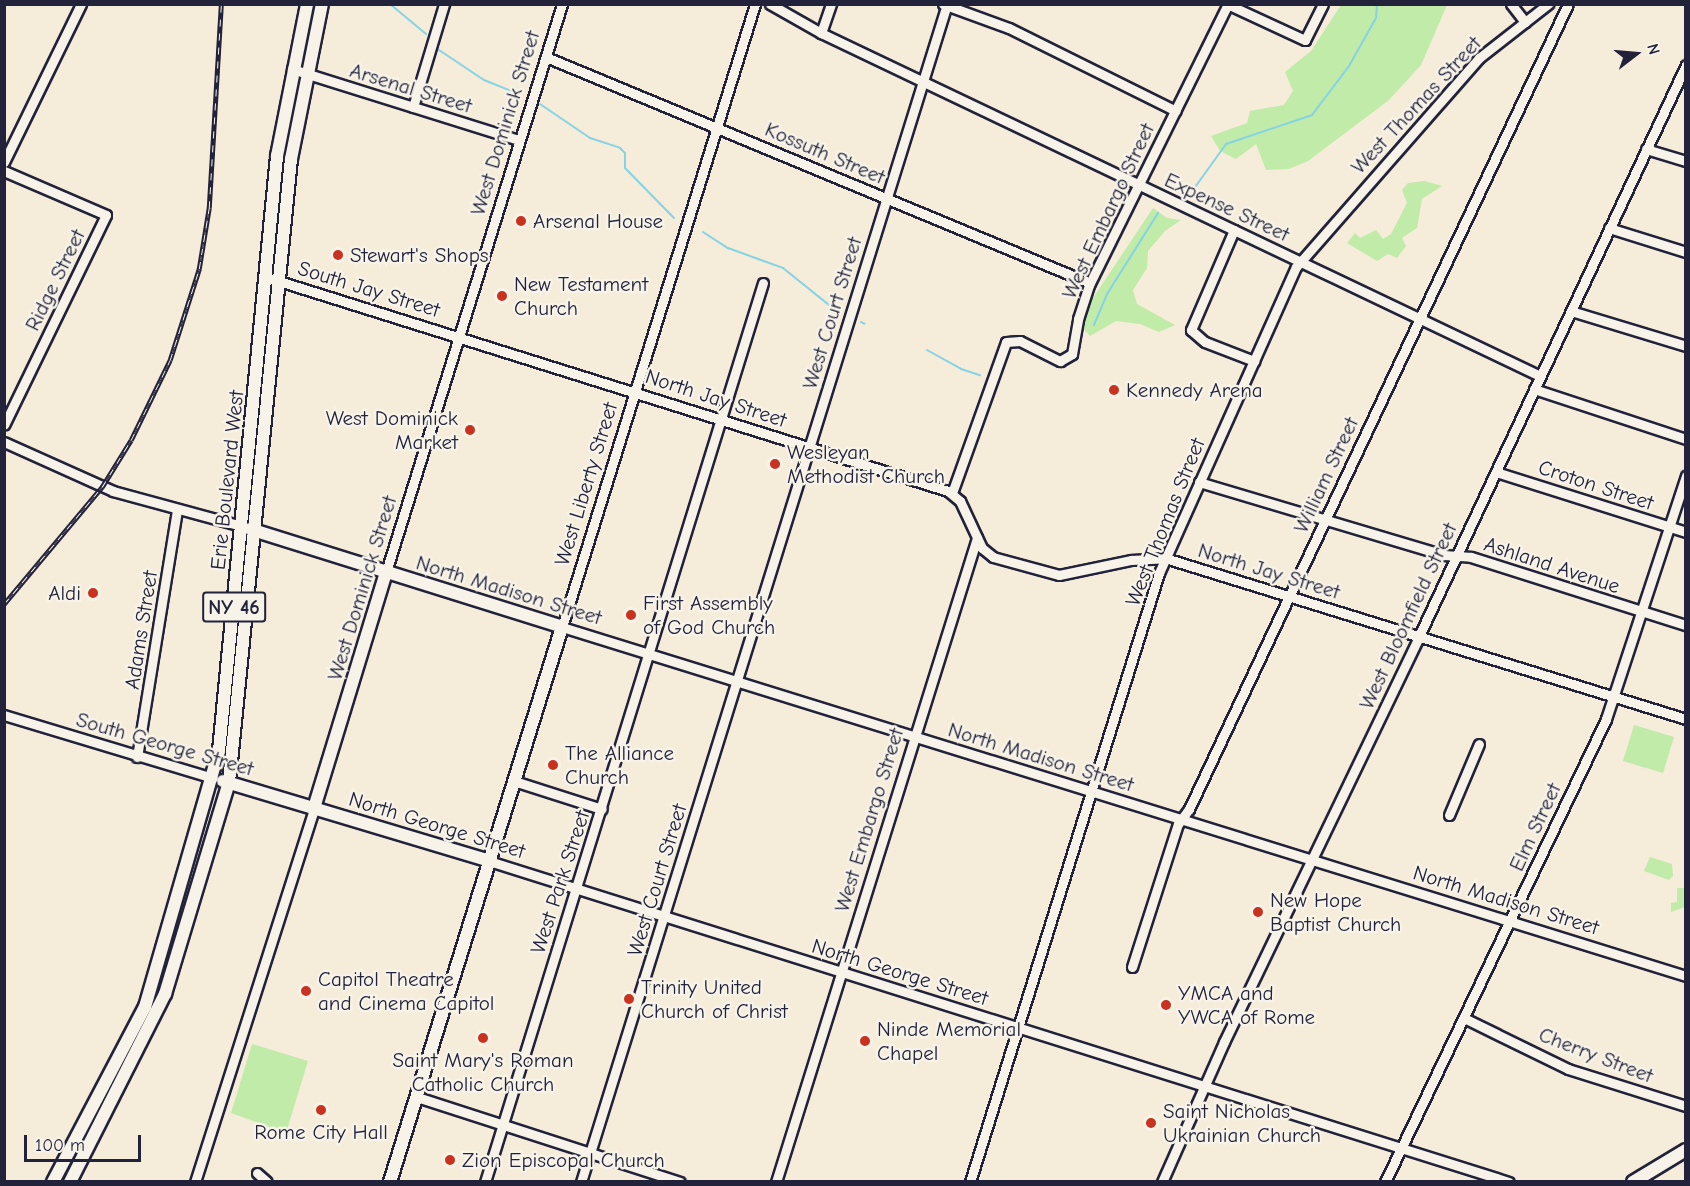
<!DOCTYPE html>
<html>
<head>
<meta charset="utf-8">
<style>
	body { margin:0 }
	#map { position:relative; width:1690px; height:1186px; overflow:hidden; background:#f5ecd9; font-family:"Comic Neue",sans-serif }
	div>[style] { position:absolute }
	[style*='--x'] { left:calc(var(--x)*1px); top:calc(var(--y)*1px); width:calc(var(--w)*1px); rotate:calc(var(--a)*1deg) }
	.green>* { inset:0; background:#c0eba8 }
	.stream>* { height:2px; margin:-1px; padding:0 1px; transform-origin:1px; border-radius:1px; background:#86d3e5 }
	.roads { filter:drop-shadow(2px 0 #22223b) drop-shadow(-2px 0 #22223b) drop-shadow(0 2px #22223b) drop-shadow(0 -2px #22223b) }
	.minor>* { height:9px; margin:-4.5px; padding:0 4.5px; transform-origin:4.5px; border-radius:4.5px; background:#f7f3e8 }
	.major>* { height:12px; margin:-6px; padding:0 6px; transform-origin:6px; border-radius:6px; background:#f7f3e8 }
	.rail>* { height:4.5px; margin-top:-2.25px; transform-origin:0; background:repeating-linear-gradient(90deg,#f7f3e8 0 7px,#22223b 0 14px); box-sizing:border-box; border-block:2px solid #22223b }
	.dots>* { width:16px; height:16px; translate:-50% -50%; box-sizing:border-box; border:3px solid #f7f3e8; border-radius:50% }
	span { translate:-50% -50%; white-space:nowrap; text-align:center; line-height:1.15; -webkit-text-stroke:5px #f7f3e8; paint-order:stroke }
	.shield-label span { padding:2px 4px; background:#f7f3e8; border:2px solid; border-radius:4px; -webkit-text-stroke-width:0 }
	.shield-label { font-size:20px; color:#22223b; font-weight:700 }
	.street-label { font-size:21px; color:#22223b }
	.poi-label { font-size:21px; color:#22223b }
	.left { translate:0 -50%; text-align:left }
	.right { translate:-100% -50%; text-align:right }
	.frame { position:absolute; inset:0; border:6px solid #22223b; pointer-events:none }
	.north { position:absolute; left:1606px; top:24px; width:60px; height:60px; -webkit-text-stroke:4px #f7f3e8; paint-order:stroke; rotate:74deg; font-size:16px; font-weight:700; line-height:24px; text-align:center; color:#22223b }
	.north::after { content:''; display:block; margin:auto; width:21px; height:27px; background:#22223b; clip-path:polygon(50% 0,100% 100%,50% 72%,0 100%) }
	.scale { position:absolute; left:24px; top:1135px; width:117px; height:27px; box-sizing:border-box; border:3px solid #22223b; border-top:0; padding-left:8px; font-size:18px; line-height:21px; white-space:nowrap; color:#22223b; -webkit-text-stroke:4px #f7f3e8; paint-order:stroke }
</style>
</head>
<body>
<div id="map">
	<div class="green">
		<div style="clip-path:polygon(1341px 5px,1447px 5px,1421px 65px,1389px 100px,1308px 161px,1289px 169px,1266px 170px,1256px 144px,1236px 159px,1220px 151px,1211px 136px,1247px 123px,1250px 111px,1284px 105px,1293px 91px,1285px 72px,1311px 51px)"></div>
		<div style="clip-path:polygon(1425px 181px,1442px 186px,1422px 199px,1417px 228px,1402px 238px,1406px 246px,1397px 258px,1388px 254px,1377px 261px,1347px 243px,1355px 233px,1360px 238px,1376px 230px,1383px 239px,1391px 234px,1407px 203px,1402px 190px,1408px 183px)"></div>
		<div style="clip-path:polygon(1153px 208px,1167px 218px,1181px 220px,1165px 231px,1148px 251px,1147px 268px,1133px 290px,1137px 304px,1175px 325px,1159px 332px,1140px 324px,1116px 321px,1090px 336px,1082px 327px,1093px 298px)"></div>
		<div style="clip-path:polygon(1634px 725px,1674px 737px,1663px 773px,1623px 761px)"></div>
		<div style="clip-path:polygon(1650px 857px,1672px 864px,1673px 876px,1669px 880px,1644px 871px)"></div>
		<div style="clip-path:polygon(1677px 888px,1685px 888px,1685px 907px,1671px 912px,1671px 903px,1677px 902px)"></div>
		<div style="clip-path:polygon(252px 1044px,308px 1061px,286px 1133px,231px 1113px)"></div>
	</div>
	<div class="stream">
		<div style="--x:390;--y:4;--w:47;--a:39.8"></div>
		<div style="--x:439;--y:50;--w:54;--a:33.7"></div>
		<div style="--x:484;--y:80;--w:37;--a:22"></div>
		<div style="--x:540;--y:104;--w:60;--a:34.2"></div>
		<div style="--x:590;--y:138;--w:32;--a:18"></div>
		<div style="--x:620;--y:148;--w:7;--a:45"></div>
		<div style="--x:625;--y:153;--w:15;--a:90"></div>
		<div style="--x:625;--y:168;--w:70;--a:45.6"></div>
		<div style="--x:1193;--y:190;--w:57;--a:-54.3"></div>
		<div style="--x:1226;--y:144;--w:91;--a:-18.6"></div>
		<div style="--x:1312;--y:115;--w:61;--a:-52.9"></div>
		<div style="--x:1349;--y:66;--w:55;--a:-60.6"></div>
		<div style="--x:1376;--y:18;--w:14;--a:-86"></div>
		<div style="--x:703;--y:232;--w:30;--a:33"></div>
		<div style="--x:728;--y:248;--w:59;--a:20"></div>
		<div style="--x:783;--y:268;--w:72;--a:38.8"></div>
		<div style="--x:861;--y:322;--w:4;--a:27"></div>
		<div style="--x:1094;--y:325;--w:34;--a:-67"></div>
		<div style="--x:1107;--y:294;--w:96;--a:-57.8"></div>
		<div style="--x:927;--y:350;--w:39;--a:29"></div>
		<div style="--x:961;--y:369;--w:20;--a:18"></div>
	</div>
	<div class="roads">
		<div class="minor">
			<div style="--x:755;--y:4;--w:652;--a:107.21"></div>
			<div style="--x:562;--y:627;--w:1177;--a:17.25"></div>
			<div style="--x:770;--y:4;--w:59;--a:29.6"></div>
			<div style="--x:821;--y:33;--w:797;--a:25.5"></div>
			<div style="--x:943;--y:4;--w:70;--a:20"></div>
			<div style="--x:1009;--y:28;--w:186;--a:26.4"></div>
			<div style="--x:1227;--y:4;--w:86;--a:24.8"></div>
			<div style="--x:1305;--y:40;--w:40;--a:-63.4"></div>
			<div style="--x:1511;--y:4;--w:23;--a:52"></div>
			<div style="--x:821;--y:33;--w:31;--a:-71"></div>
			<div style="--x:546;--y:57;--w:589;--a:22.56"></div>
			<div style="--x:292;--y:69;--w:238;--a:17.4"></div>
			<div style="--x:413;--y:107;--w:108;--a:-73.2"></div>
			<div style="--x:1646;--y:149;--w:42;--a:16.7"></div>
			<div style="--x:4;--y:162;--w:176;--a:-64"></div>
			<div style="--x:4;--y:171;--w:111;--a:23.3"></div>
			<div style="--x:106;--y:215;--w:233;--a:115.9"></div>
			<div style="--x:1609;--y:228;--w:81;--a:17.3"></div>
			<div style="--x:1234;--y:230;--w:109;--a:113.3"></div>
			<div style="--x:1191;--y:330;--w:18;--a:41"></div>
			<div style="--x:1205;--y:342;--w:53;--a:21.2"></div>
			<div style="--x:266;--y:277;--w:715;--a:17.42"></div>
			<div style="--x:948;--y:491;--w:16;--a:40"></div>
			<div style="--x:960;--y:501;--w:52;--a:64.9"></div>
			<div style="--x:982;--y:548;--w:14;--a:39"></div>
			<div style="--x:993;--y:557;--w:68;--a:15.3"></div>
			<div style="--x:1059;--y:575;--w:74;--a:-11.8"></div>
			<div style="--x:1131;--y:560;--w:34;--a:-3"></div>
			<div style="--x:1165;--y:558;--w:545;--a:17.17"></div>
			<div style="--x:1571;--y:311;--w:120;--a:16.9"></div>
			<div style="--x:1534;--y:389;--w:160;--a:18.2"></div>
			<div style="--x:4;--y:442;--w:120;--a:24.2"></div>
			<div style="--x:113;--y:491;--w:134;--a:15.2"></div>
			<div style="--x:1496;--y:472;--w:199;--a:17.5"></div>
			<div style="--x:1199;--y:482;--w:256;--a:16.6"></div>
			<div style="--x:1444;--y:555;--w:27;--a:4"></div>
			<div style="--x:1471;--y:557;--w:225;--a:17.6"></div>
			<div style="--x:952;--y:493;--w:160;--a:-70.3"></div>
			<div style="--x:1006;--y:342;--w:14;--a:-4"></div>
			<div style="--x:1020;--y:341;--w:45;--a:26.6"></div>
			<div style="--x:1060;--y:361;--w:14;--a:-30"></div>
			<div style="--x:1072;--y:354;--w:36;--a:-80"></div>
			<div style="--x:1078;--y:319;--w:38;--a:-72"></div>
			<div style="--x:1090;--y:283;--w:311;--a:-63.7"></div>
			<div style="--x:386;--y:572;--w:595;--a:-72.78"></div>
			<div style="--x:4;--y:715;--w:218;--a:16.8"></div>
			<div style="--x:137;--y:757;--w:251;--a:-80.8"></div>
			<div style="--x:514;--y:781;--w:92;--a:17.7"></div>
			<div style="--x:1449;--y:815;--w:77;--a:-67.1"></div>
			<div style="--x:489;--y:861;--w:1069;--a:17.47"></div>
			<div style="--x:1132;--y:967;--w:150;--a:-72.2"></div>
			<div style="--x:1178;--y:824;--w:19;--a:-54"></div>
			<div style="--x:1189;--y:809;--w:890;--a:-64.79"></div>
			<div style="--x:1464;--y:1018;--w:116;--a:26.1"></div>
			<div style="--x:1568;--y:1069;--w:124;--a:17.4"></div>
			<div style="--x:417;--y:1097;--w:276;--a:17.9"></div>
			<div style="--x:257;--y:1173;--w:13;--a:42"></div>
			<div style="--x:195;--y:1182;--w:392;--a:-72.3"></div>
			<div style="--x:485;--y:1182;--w:941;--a:-72.82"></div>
			<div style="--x:581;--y:1182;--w:1234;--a:-72.74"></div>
			<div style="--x:776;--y:1182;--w:675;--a:-72.67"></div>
			<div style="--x:970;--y:1182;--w:638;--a:-72.76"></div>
			<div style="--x:1159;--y:573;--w:335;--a:-65.9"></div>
			<div style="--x:1296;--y:267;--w:278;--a:-48.8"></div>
			<div style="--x:1479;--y:58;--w:88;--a:-38"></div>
			<div style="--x:1162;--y:1182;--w:153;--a:-66.1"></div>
			<div style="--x:1224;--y:1042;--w:450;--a:-64.3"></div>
			<div style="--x:1419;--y:636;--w:630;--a:-64.94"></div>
			<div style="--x:1385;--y:1182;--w:513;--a:-64.48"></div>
			<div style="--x:1606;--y:719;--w:256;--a:-71.8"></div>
		</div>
		<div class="major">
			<div style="--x:250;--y:529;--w:327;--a:17.4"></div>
			<div style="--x:562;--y:627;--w:581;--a:107.22"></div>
			<div style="--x:223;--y:781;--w:278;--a:16.7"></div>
			<div style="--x:314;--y:808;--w:247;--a:-73"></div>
			<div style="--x:53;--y:1182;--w:198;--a:-62.3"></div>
			<div style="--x:145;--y:1007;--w:266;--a:-73.9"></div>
			<div style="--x:219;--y:751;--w:598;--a:-84.43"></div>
			<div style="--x:277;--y:156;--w:155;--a:-78.8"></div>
			<div style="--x:70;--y:1182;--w:211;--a:-63.2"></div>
			<div style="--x:165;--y:994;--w:221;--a:-73.2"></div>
			<div style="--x:229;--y:782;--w:626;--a:-84.32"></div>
			<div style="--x:291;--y:159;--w:158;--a:-78.7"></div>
			<div style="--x:1633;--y:1182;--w:62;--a:-31.1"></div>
		</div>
	</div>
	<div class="rail">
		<div style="--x:4;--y:604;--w:153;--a:-50.1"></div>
		<div style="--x:102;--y:487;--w:55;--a:-58.3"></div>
		<div style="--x:131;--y:440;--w:89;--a:-64"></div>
		<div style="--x:170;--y:360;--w:96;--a:-72.3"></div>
		<div style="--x:199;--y:269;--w:62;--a:-80.7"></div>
		<div style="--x:209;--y:208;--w:204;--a:-86.6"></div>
	</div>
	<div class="dots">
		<div style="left:521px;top:221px;background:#c8321e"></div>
		<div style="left:338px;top:255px;background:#c8321e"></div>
		<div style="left:502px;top:296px;background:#c8321e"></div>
		<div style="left:1114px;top:390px;background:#c8321e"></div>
		<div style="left:470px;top:430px;background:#c8321e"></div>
		<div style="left:775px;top:464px;background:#c8321e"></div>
		<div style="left:93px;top:593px;background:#c8321e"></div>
		<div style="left:631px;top:615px;background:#c8321e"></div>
		<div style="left:553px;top:765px;background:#c8321e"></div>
		<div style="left:1258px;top:912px;background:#c8321e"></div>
		<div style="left:306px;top:991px;background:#c8321e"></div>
		<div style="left:629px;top:999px;background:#c8321e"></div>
		<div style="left:1166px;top:1005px;background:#c8321e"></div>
		<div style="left:483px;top:1038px;background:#c8321e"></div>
		<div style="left:865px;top:1041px;background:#c8321e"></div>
		<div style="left:321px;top:1110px;background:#c8321e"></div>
		<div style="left:1151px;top:1123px;background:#c8321e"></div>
		<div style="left:450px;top:1160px;background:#c8321e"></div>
	</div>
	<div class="shield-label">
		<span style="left:234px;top:607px">NY 46</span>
	</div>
	<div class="street-label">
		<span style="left:411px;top:88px;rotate:17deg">Arsenal Street</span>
		<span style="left:1416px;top:105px;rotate:-47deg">West Thomas Street</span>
		<span style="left:505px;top:123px;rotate:-73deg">West Dominick Street</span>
		<span style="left:825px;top:153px;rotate:23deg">Kossuth Street</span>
		<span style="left:1227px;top:207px;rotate:25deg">Expense Street</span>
		<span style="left:1108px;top:211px;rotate:-65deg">West Embargo Street</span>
		<span style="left:55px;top:280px;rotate:-64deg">Ridge Street</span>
		<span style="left:369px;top:289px;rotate:17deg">South Jay Street</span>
		<span style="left:832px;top:313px;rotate:-73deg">West Court Street</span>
		<span style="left:716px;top:398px;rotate:18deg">North Jay Street</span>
		<span style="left:1326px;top:475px;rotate:-65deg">William Street</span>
		<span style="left:227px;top:480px;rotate:-84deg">Erie Boulevard West</span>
		<span style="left:586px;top:484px;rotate:-73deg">West Liberty Street</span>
		<span style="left:1596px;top:485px;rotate:18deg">Croton Street</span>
		<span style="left:1165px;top:522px;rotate:-68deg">West Thomas Street</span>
		<span style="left:1552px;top:565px;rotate:18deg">Ashland Avenue</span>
		<span style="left:1269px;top:571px;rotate:17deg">North Jay Street</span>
		<span style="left:362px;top:588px;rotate:-73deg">West Dominick Street</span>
		<span style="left:509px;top:590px;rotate:17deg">North Madison Street</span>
		<span style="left:1408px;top:616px;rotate:-65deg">West Bloomfield Street</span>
		<span style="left:141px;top:630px;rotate:-81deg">Adams Street</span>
		<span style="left:165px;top:744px;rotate:16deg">South George Street</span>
		<span style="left:1041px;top:757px;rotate:17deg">North Madison Street</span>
		<span style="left:869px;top:820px;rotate:-73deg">West Embargo Street</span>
		<span style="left:437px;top:825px;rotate:17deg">North George Street</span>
		<span style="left:1535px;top:827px;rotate:-65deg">Elm Street</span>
		<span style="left:657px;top:880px;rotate:-73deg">West Court Street</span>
		<span style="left:560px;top:882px;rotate:-72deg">West Park Street</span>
		<span style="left:1506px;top:900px;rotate:17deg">North Madison Street</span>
		<span style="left:900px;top:972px;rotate:17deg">North George Street</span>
		<span style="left:1596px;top:1055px;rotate:21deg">Cherry Street</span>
	</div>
	<div class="poi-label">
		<span class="left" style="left:533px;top:221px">Arsenal House</span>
		<span class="left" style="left:350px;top:255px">Stewart's Shops</span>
		<span class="left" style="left:514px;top:296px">New Testament<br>Church</span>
		<span class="left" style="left:1126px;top:390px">Kennedy Arena</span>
		<span class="right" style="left:458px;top:430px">West Dominick<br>Market</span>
		<span class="left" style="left:787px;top:464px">Wesleyan<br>Methodist Church</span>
		<span class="right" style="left:81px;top:593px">Aldi</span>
		<span class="left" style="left:643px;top:615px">First Assembly<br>of God Church</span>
		<span class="left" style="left:565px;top:765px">The Alliance<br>Church</span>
		<span class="left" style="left:1270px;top:912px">New Hope<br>Baptist Church</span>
		<span class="left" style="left:318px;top:991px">Capitol Theatre<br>and Cinema Capitol</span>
		<span class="left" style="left:641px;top:999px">Trinity United<br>Church of Christ</span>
		<span class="left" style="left:1178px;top:1005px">YMCA and<br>YWCA of Rome</span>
		<span class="left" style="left:877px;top:1041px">Ninde Memorial<br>Chapel</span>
		<span style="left:483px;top:1072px">Saint Mary's Roman<br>Catholic Church</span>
		<span class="left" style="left:1163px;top:1123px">Saint Nicholas<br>Ukrainian Church</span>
		<span style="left:321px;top:1132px">Rome City Hall</span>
		<span class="left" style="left:462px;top:1160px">Zion Episcopal Church</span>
	</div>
	<div class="frame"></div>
	<div class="north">N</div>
	<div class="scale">100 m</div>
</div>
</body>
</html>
